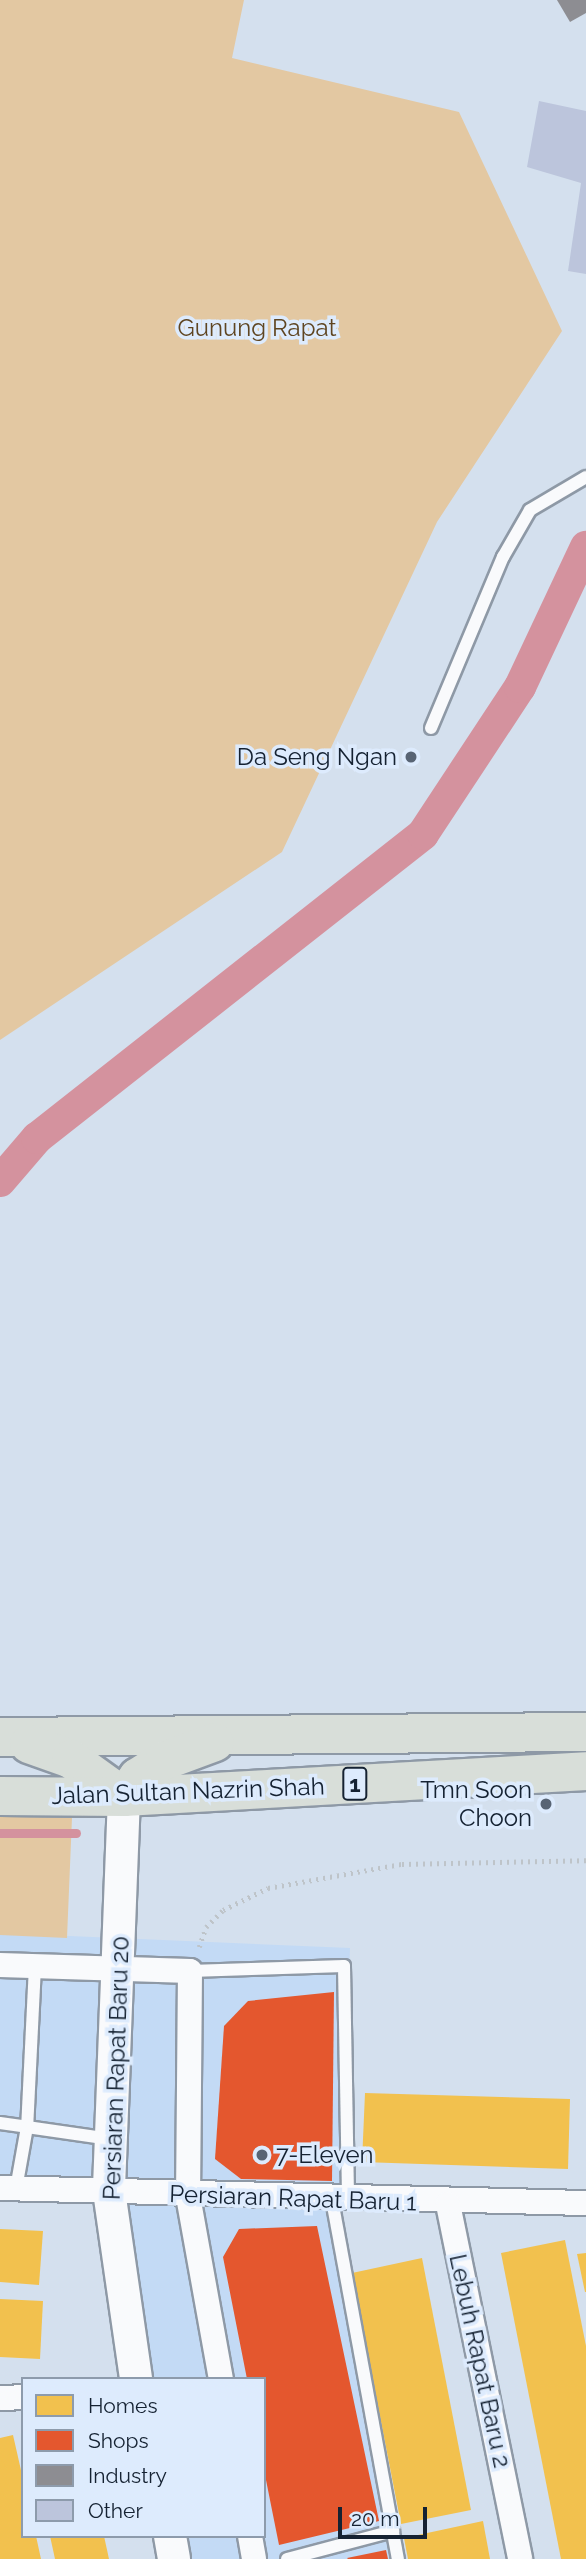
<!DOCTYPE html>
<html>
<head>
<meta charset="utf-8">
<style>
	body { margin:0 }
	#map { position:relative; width:586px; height:2559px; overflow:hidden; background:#d4e0ee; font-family:Raleway,sans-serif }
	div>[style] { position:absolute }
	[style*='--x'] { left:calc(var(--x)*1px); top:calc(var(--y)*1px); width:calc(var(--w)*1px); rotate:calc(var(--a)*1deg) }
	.built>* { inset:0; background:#c3daf5 }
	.green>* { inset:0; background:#e3c8a2 }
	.homes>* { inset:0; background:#f2c14e }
	.shops>* { inset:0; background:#e4572e }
	.industry>* { inset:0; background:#8d8d92 }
	.stream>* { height:9px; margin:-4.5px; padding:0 4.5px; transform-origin:4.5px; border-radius:4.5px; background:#d4929e }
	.canal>* { height:32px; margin:-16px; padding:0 16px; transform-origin:16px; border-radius:16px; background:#d4929e }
	.building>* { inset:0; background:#bcc5dc }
	.path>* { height:4.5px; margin-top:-2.25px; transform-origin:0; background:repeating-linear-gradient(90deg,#bec4c9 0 2px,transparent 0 7px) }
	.roads { filter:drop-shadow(2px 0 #8e99a6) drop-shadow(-2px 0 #8e99a6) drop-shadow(0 2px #8e99a6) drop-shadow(0 -2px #8e99a6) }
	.service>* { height:12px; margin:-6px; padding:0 6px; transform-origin:6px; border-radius:6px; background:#f9fafc }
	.minor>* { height:24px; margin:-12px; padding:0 12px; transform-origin:12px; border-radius:12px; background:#f9fafc }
	.tertiary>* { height:32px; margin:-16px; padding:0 16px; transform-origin:16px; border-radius:16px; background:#f9fafc }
	.trunk>* { height:38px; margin:-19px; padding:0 19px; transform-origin:19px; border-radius:19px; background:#d8ded9 }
	.dots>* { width:19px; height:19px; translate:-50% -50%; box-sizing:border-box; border:4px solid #ddebfd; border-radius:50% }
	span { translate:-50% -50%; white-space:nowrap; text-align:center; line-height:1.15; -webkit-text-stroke:7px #ddebfd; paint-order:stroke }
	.shield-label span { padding:2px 5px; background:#ddebfd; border:2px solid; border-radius:5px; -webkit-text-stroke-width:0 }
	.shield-label { font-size:23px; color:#152232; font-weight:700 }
	.park-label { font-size:24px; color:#5f4521 }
	.poi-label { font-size:24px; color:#152232 }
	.right { translate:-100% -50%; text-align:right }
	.left { translate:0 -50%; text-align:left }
	.street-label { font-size:24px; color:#152232 }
	.legend { position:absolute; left:21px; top:2377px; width:245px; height:161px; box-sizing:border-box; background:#ddebfd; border:2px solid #8d9bac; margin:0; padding:9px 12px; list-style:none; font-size:21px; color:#152232 }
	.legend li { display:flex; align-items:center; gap:14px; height:35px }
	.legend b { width:35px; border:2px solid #8d9bac }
	.scale { position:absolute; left:338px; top:2507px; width:89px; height:32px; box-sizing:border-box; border:4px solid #152232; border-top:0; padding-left:9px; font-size:21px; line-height:24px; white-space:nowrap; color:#152232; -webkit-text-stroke:5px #ddebfd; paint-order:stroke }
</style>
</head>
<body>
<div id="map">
	<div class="built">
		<div style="clip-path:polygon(0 1933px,350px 1948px,340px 2229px,401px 2559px,176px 2559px,171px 2536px,264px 2536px,264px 2379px,140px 2379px,114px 2196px,0 2187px)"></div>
	</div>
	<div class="green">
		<div style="clip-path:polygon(0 0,244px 0,232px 58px,459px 112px,562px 331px,437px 522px,282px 852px,0 1040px)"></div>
		<div style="clip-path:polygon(0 1813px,72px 1818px,67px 1938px,0 1935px)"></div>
	</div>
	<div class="homes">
		<div style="clip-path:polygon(365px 2093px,570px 2099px,568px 2169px,362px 2162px)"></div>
		<div style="clip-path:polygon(0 2229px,43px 2231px,39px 2285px,0 2282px)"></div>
		<div style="clip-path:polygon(565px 2240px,586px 2346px,586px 2559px,561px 2559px,501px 2253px)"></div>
		<div style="clip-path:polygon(586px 2253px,586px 2292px,585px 2292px,577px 2254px)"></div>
		<div style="clip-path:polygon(422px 2258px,471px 2510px,401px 2524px,352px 2273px)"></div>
		<div style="clip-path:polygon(0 2299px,43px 2301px,40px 2359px,0 2357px)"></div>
		<div style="clip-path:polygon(13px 2435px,23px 2479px,23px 2536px,36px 2536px,41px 2559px,0 2559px,0 2438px)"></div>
		<div style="clip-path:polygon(483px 2521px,490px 2559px,408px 2559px,404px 2538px)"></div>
		<div style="clip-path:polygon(50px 2536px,104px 2536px,109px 2559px,55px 2559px)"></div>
	</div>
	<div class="shops">
		<div style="clip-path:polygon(334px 1992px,332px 2181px,241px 2179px,215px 2159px,224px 2026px,248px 2001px)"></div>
		<div style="clip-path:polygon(317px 2226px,379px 2521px,279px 2545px,264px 2470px,264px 2379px,247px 2379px,223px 2257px,239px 2229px)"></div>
		<div style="clip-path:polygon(386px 2550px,388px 2559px,348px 2559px,347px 2558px)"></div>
	</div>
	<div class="industry">
		<div style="clip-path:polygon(557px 0,586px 0,586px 13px,570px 22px)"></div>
	</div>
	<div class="stream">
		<div style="--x:0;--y:1833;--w:76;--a:0"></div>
	</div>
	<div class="canal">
		<div style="--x:0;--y:1181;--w:57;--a:-49.3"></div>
		<div style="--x:37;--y:1138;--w:491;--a:-38.2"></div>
		<div style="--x:423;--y:834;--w:176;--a:-56.6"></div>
		<div style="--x:520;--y:687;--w:155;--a:-64.8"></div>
	</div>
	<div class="building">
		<div style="clip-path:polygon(539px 101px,586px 111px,586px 274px,568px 271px,581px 183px,527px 167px)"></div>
	</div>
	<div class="path">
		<div style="--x:199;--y:1947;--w:21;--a:-71"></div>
		<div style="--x:206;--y:1927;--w:24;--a:-45"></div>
		<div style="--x:223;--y:1910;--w:50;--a:-26.1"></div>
		<div style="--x:268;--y:1888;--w:136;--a:-10.2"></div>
		<div style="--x:402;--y:1864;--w:184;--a:-1.2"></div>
	</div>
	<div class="roads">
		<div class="service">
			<div style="--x:431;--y:728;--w:186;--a:-67.2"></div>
			<div style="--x:503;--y:557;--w:54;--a:-60.1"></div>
			<div style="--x:530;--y:510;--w:65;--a:-30.5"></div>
			<div style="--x:35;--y:1966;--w:161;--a:92.8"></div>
			<div style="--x:27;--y:2127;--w:84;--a:8.2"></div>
			<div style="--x:190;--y:1971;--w:154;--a:-1.9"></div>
			<div style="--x:344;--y:1966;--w:233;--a:89"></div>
			<div style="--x:0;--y:2123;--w:27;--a:8"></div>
			<div style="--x:27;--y:2127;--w:63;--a:100.1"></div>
			<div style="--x:332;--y:2200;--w:365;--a:79.6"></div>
			<div style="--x:287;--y:2559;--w:110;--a:-14.8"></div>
		</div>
		<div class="minor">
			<div style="--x:0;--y:1965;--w:190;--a:1.8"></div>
			<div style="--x:190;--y:1971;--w:225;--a:90.5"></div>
			<div style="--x:188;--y:2196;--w:186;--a:79.8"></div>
			<div style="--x:0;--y:2188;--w:586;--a:1.47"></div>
			<div style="--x:448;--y:2204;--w:362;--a:78.5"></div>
			<div style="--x:0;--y:2398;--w:23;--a:-2"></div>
			<div style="--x:250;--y:2536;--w:23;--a:80"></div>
		</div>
		<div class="tertiary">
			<div style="--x:124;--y:1797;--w:394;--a:92.2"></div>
			<div style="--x:109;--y:2191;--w:190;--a:81.8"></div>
			<div style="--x:170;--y:2536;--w:23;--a:80"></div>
		</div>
		<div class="trunk">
			<div style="--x:0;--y:1737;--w:586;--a:-0.49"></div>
			<div style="--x:29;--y:1744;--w:45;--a:19.7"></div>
			<div style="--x:71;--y:1759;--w:65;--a:35.6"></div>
			<div style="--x:0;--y:1796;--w:124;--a:0.5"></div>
			<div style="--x:124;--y:1797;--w:463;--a:-3.2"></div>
			<div style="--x:124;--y:1797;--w:24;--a:-55"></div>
			<div style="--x:138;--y:1777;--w:31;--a:-32"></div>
			<div style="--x:164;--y:1761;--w:54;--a:-20.4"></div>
		</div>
	</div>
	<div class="dots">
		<div style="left:411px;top:757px;background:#586474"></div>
		<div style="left:546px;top:1804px;background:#586474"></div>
		<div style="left:262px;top:2155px;background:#586474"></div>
	</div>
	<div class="shield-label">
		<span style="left:355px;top:1784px">1</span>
	</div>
	<div class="park-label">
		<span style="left:257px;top:328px">Gunung Rapat</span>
	</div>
	<div class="poi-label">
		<span class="right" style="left:397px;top:757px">Da Seng Ngan</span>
		<span class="right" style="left:532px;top:1804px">Tmn Soon<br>Choon</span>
		<span class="left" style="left:276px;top:2155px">7-Eleven</span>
	</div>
	<div class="street-label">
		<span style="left:188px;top:1791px;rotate:-2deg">Jalan Sultan Nazrin Shah</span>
		<span style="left:116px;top:2068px;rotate:-88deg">Persiaran Rapat Baru 20</span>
		<span style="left:293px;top:2198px;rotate:2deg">Persiaran Rapat Baru 1</span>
		<span style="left:480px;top:2361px;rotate:78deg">Lebuh Rapat Baru 2</span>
	</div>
	<ul class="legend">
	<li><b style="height:19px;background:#f2c14e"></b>Homes</li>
	<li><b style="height:19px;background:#e4572e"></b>Shops</li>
	<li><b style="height:19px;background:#8d8d92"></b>Industry</li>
	<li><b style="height:19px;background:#bcc5dc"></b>Other</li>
	</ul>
	<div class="scale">20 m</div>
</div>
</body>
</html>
